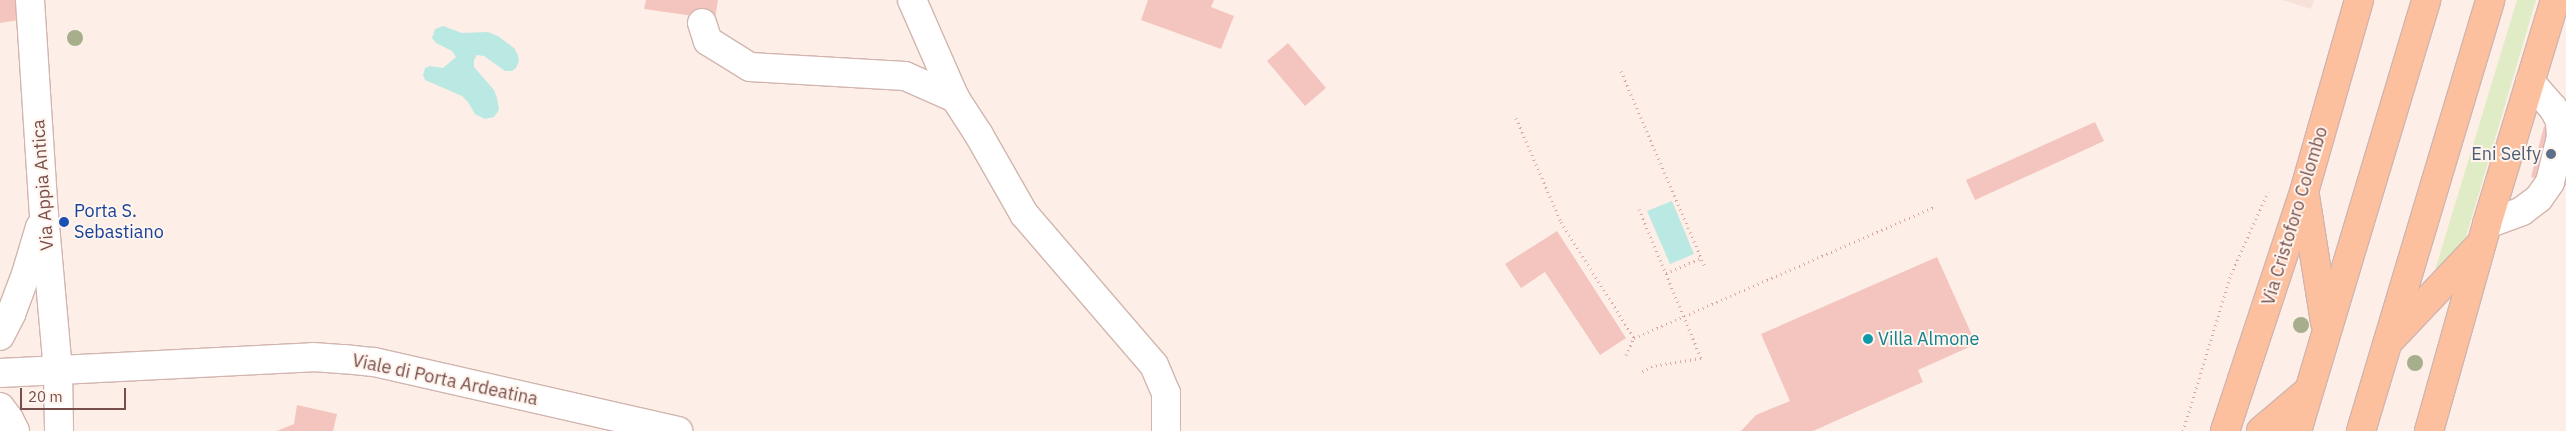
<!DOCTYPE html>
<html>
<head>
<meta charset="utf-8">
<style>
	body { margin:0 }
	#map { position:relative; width:2566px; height:431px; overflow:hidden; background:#fdefe7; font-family:"IBM Plex Sans",sans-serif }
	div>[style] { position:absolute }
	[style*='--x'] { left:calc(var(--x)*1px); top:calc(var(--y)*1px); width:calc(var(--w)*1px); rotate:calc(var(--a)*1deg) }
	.residential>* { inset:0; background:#f7e1d8 }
	.green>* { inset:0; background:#dfecc5 }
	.water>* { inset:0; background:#bae8e2 }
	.building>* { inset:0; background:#f3c5be }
	.path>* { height:3px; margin-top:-1.5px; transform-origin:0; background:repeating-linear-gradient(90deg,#d9a7a0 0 1px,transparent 0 5px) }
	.roads { filter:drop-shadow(1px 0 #d2b5af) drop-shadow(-1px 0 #d2b5af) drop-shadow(0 1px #d2b5af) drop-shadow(0 -1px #d2b5af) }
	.minor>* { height:28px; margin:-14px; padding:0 14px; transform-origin:14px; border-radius:14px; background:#fff }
	.major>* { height:28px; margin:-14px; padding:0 14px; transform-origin:14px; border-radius:14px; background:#fdc09e }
	.trees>* { width:16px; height:16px; margin:-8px; border-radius:50%; background:#a6ae8b }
	.dots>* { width:14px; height:14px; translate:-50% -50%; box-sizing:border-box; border:2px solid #fff4ee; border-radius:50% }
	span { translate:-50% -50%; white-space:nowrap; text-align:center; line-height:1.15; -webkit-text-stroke:4px #fff4ee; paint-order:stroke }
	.service-label { font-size:18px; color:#4e5e75 }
	.right { translate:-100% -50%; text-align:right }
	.street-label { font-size:18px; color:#784e4a }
	.transit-label { font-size:18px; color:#164399 }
	.left { translate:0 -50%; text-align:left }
	.culture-label { font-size:18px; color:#0d838f }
	.scale { position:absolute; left:20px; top:388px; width:106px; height:22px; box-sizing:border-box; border:2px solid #784e4a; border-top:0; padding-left:6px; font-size:15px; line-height:18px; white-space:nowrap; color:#784e4a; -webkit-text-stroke:4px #fff4ee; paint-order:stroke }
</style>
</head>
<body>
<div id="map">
	<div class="residential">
		<div style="clip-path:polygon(2282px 0,2314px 0,2311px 9px)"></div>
	</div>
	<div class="green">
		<div style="clip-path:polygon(2517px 0,2536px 0,2463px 247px,2433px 277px)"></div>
	</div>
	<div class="water">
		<div style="clip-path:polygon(443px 26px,462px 33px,488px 32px,498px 36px,514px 48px,518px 55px,519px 61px,516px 68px,512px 71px,505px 71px,484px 56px,477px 55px,474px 60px,474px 67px,494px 90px,497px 98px,499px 110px,494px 117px,485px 119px,475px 114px,468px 102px,462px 96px,425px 80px,423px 75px,425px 68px,430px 66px,443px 68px,456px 57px,452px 51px,436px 43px,432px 38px,435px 29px)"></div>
		<div style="clip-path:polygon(1672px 201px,1694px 254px,1670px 264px,1647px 211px)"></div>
	</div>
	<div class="building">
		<div style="clip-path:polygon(0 0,24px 0,25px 19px,0 23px)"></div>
		<div style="clip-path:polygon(646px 0,718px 0,715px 19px,644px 9px)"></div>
		<div style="clip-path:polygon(1148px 0,1214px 0,1211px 7px,1234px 16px,1221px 49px,1141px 20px)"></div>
		<div style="clip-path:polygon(1288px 43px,1326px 88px,1305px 106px,1267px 61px)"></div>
		<div style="clip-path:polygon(2095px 122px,2104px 141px,1975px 200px,1966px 180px)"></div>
		<div style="clip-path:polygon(2544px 126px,2566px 132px,2566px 186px,2531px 177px)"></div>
		<div style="clip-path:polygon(1557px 231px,1626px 338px,1600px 355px,1545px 272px,1521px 288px,1505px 264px)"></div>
		<div style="clip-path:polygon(1937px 257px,1976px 344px,1918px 370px,1923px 382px,1813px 431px,1741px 431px,1756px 415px,1790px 401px,1761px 334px)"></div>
		<div style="clip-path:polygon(297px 405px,337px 414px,333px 431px,277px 431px,294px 424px)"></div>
	</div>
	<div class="path">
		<div style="--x:1621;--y:71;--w:213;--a:66.8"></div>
		<div style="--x:1516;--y:118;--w:113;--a:66.6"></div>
		<div style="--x:1561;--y:222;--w:137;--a:57.8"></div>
		<div style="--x:1639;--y:209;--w:161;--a:67.4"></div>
		<div style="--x:1701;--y:358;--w:50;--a:170.7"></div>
		<div style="--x:1652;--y:366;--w:14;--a:150"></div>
		<div style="--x:1666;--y:273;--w:39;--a:-23"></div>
		<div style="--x:1626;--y:355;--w:19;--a:-65"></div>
		<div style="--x:1634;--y:338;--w:327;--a:-23.6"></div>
		<div style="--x:2183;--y:431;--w:164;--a:-73"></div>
		<div style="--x:2231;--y:274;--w:90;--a:-65.7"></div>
	</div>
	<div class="roads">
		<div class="minor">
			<div style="--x:30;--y:0;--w:214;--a:86.3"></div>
			<div style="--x:44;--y:214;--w:158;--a:84.9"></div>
			<div style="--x:58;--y:371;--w:60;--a:89"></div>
			<div style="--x:912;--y:0;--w:107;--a:66.3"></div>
			<div style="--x:702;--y:23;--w:19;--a:72"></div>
			<div style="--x:708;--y:41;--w:49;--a:31.8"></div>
			<div style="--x:750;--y:67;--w:155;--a:3.3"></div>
			<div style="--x:905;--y:76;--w:55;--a:23.7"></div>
			<div style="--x:955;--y:98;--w:44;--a:57"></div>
			<div style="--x:979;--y:135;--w:91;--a:60.3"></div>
			<div style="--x:1024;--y:214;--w:199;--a:49.3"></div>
			<div style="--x:1154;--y:365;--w:30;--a:67"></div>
			<div style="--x:1166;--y:393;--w:38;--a:90"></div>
			<div style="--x:2487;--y:224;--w:37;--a:-20"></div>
			<div style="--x:2522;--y:211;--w:21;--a:-37"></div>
			<div style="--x:2539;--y:198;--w:19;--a:-55"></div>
			<div style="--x:2550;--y:182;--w:46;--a:-76.3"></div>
			<div style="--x:2561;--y:137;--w:16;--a:-94"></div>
			<div style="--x:2560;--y:121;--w:15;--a:-118"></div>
			<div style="--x:2553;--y:108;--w:35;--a:-131"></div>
			<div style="--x:0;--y:336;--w:25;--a:-63"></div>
			<div style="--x:11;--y:314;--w:43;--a:-69.4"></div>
			<div style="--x:26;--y:274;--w:49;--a:-73.4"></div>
			<div style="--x:0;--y:373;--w:313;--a:-2.9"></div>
			<div style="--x:313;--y:357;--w:31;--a:4"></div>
			<div style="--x:344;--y:359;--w:30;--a:6"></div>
			<div style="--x:374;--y:362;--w:312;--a:12.8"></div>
			<div style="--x:0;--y:407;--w:15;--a:53"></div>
			<div style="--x:9;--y:419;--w:13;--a:63"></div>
		</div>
		<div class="major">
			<div style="--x:2305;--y:196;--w:128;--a:81"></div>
			<div style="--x:2390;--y:340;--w:129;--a:-46.6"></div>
			<div style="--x:2225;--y:431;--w:252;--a:-71.7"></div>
			<div style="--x:2304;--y:192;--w:200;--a:-74"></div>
			<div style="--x:2261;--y:431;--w:62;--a:-40.4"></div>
			<div style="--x:2297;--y:431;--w:450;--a:-73.3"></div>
			<div style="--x:2361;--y:431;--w:450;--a:-73.3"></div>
			<div style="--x:2429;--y:431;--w:215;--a:-74.3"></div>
			<div style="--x:2487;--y:224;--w:234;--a:-73.1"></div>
		</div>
	</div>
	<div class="trees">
		<div style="left:75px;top:38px"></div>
		<div style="left:2301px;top:325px"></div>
		<div style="left:2415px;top:363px"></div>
	</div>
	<div class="dots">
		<div style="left:2551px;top:154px;background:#5c6f8a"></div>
		<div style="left:64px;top:222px;background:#1a4fb4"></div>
		<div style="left:1868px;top:339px;background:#0f9aa8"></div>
	</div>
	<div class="service-label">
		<span class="right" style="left:2541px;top:154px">Eni Selfy</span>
	</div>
	<div class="street-label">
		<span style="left:43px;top:185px;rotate:-94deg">Via Appia Antica</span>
		<span style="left:2295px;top:216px;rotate:-73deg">Via Cristoforo Colombo</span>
		<span style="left:445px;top:380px;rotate:12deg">Viale di Porta Ardeatina</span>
	</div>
	<div class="transit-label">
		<span class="left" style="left:74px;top:222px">Porta S.<br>Sebastiano</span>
	</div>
	<div class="culture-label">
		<span class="left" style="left:1878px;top:339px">Villa Almone</span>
	</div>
	<div class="scale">20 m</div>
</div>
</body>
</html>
